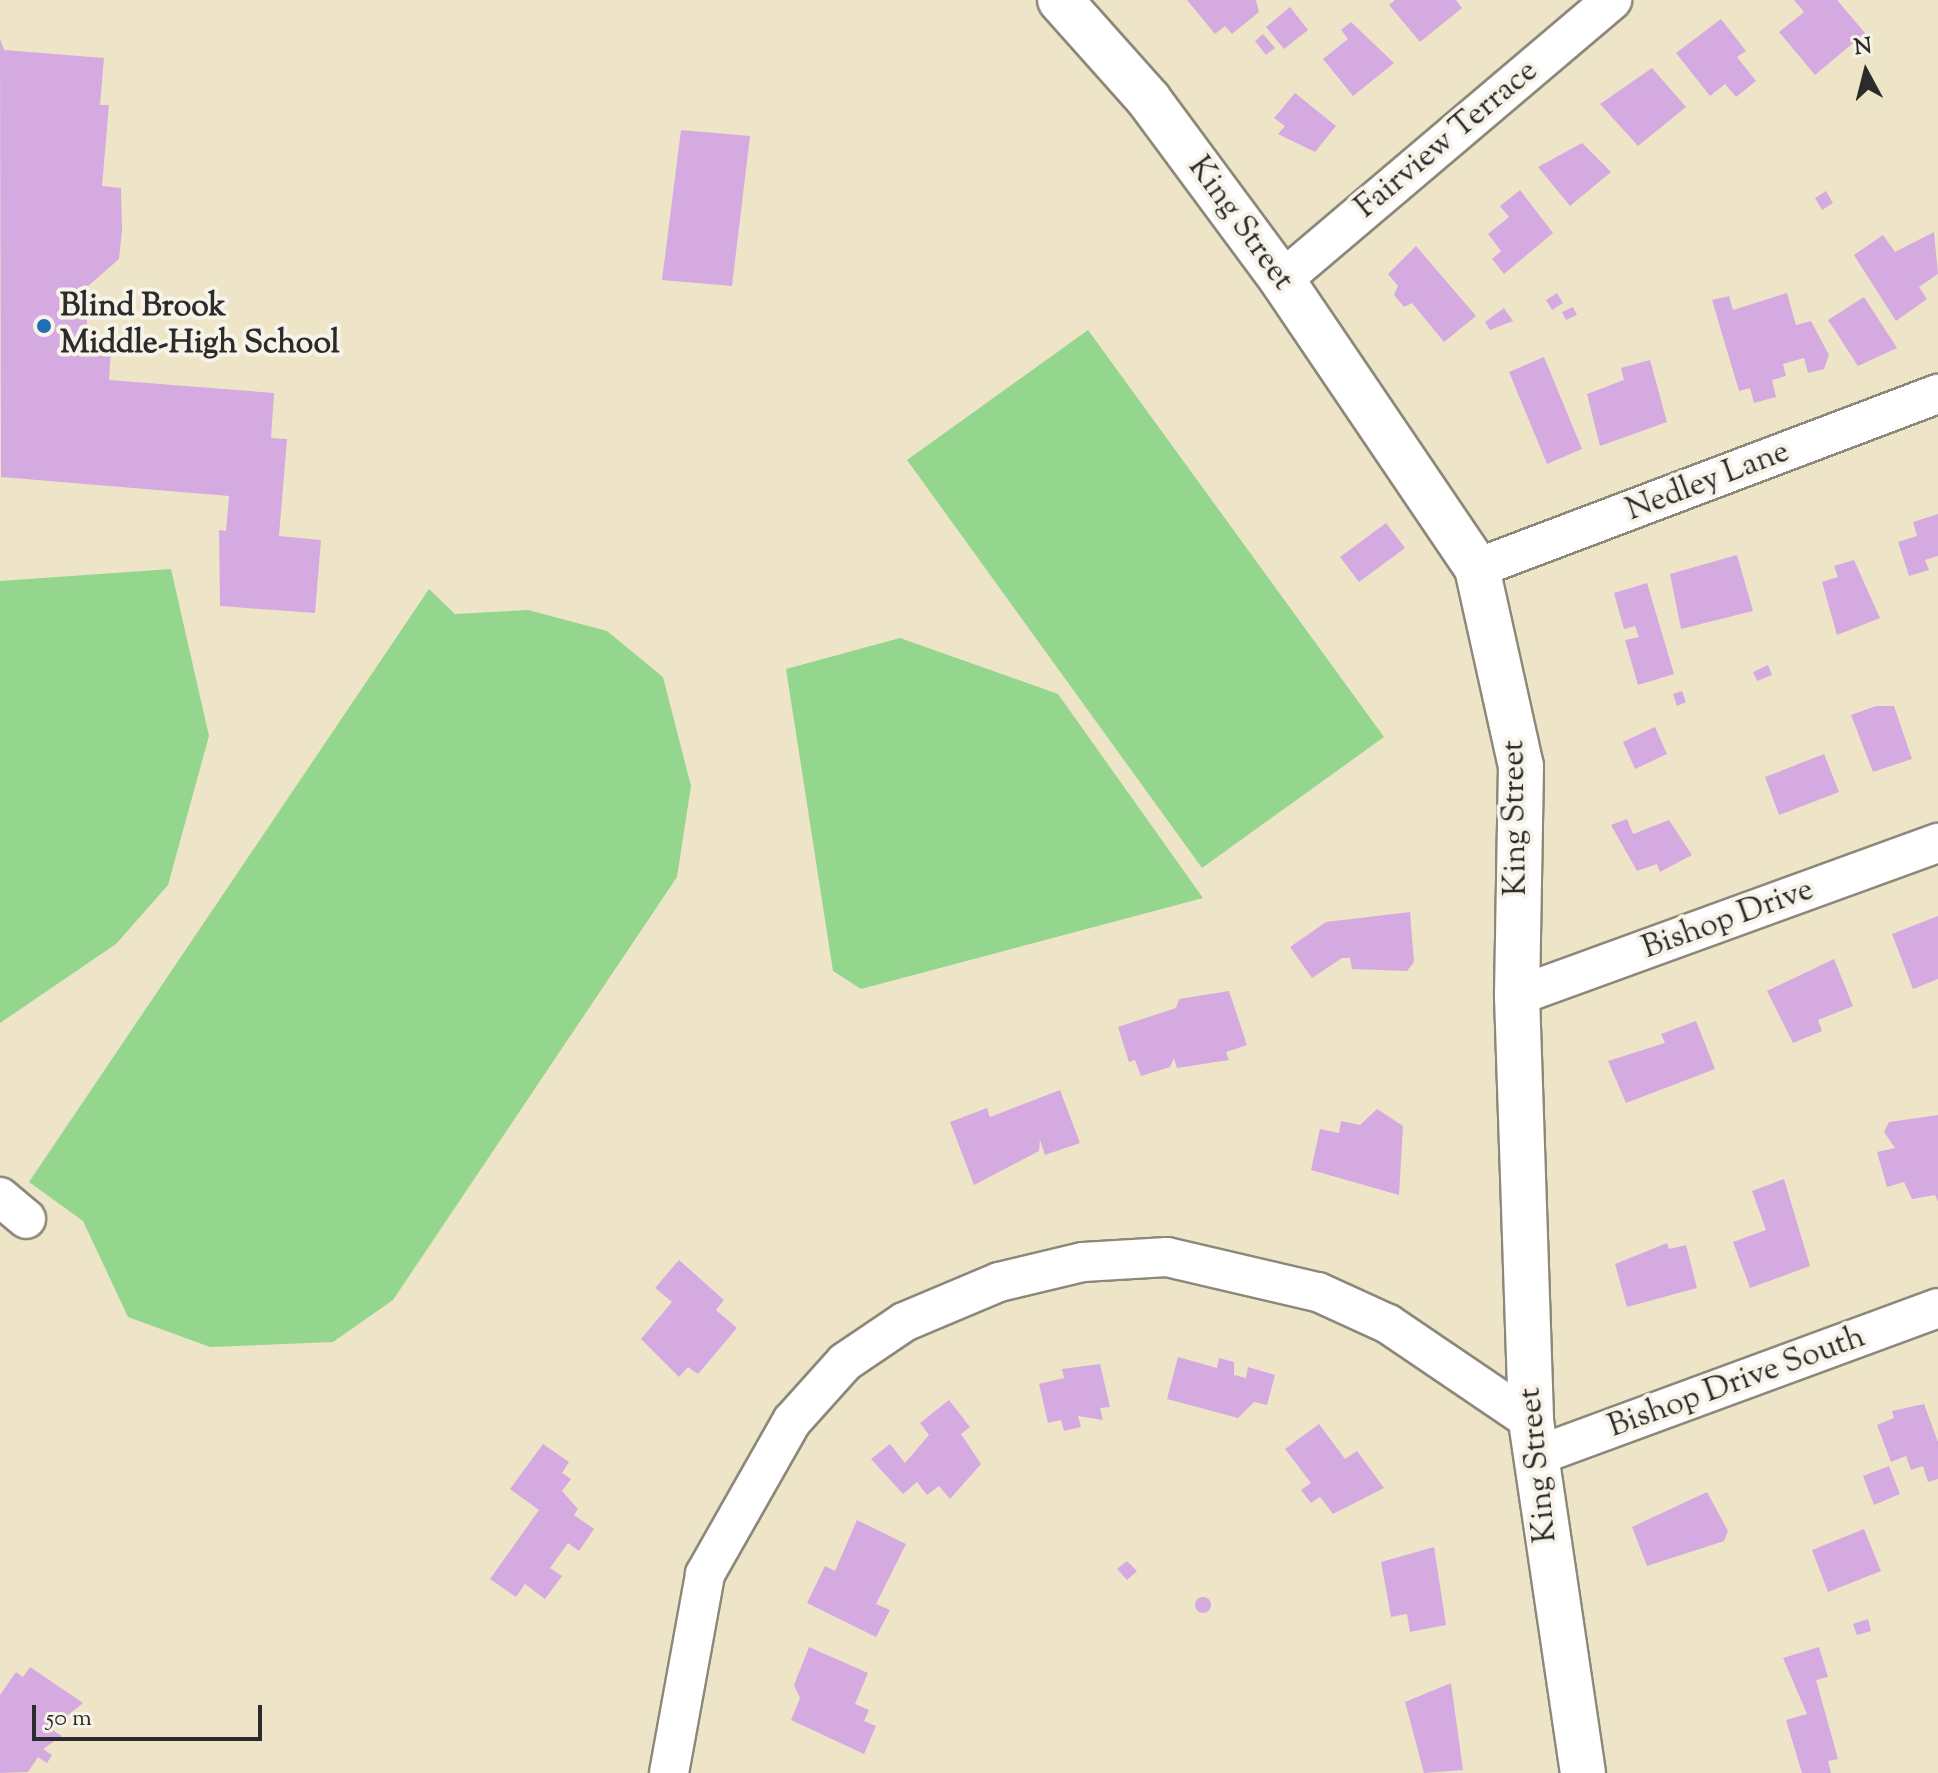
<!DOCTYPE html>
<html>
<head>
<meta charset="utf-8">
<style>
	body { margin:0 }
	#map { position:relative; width:1938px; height:1773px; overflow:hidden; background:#eee5c8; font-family:"Sorts Mill Goudy",serif }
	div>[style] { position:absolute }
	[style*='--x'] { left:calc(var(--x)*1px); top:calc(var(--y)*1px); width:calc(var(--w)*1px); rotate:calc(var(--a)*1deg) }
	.green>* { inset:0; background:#94d68d }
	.building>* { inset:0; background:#d5aae1 }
	.round { border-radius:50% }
	.roads { filter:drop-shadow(2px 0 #8c887a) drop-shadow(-2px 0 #8c887a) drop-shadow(0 2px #8c887a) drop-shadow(0 -2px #8c887a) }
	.minor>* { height:38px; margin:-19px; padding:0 19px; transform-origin:19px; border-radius:19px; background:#fff }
	.major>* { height:44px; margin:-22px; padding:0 22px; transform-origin:22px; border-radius:22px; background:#fff }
	.dots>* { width:22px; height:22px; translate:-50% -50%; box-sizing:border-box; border:4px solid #f7f3e8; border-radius:50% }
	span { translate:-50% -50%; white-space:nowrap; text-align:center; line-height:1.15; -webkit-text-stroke:8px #f7f3e8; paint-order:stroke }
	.street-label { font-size:32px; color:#2b2b2b }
	.poi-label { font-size:32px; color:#2b2b2b; font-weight:700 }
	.left { translate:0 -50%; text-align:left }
	.north { position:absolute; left:1826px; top:32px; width:80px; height:80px; -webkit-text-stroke:6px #f7f3e8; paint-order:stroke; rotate:353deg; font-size:22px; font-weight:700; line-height:32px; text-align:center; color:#2b2b2b }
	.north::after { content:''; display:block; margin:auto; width:28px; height:36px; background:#2b2b2b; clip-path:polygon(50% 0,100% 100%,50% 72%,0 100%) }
	.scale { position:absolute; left:32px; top:1705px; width:230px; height:36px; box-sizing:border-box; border:4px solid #2b2b2b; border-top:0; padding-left:10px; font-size:24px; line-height:28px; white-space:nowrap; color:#2b2b2b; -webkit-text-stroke:6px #f7f3e8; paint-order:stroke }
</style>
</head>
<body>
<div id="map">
	<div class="green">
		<div style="clip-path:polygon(1088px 330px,1384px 737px,1202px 868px,907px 460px)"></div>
		<div style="clip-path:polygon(171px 569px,209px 736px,168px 885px,116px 944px,0 1023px,0 581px)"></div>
		<div style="clip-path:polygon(429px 589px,455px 614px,528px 610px,607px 631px,663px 677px,691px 786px,677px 877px,393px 1300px,333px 1342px,210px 1347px,128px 1317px,83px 1221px,29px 1182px)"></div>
		<div style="clip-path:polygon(900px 638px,1058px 694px,1203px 898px,861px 989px,833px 971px,786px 669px)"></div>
	</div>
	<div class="building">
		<div style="clip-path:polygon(1187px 0,1256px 0,1259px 12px,1232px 34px,1225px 26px,1215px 34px)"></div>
		<div style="clip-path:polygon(1395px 0,1456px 0,1462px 8px,1420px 42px,1389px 5px)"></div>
		<div style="clip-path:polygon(1794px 0,1837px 0,1865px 33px,1815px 75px,1779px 32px,1804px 12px)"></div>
		<div style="clip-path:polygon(1290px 7px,1308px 30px,1284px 49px,1266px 27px)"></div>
		<div style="clip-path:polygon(1721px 19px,1746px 51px,1737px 57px,1756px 81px,1736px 97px,1725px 84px,1710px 96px,1676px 53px)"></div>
		<div style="clip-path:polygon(1351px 22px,1394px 63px,1353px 96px,1323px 59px,1348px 39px,1341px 30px)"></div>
		<div style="clip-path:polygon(1263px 34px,1275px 48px,1266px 55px,1255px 41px)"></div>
		<div style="clip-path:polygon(0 39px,4px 50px,104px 58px,100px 105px,109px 105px,102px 186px,121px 188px,122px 230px,119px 259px,87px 287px,87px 324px,111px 349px,109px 380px,274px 393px,271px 438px,287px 439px,279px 536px,321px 540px,315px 613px,220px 606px,219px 530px,226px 531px,229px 496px,1px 477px)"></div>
		<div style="clip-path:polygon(1652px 68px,1686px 107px,1638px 146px,1600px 104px)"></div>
		<div style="clip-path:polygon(1295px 93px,1336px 126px,1315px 152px,1278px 134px,1285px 126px,1274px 118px)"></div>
		<div style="clip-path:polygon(681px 130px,750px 136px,732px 286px,662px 280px)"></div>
		<div style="clip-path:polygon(1582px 143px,1611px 172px,1570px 206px,1538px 167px)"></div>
		<div style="clip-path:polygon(1520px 190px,1553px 233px,1504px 274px,1492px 259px,1501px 251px,1488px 234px,1509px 217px,1500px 206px)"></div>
		<div style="clip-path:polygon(1826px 191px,1833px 203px,1822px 210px,1815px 198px)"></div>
		<div style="clip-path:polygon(1934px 232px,1938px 274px,1919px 287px,1927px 299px,1896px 321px,1854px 255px,1883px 235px,1895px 252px)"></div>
		<div style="clip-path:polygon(1416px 246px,1476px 316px,1444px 342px,1412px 303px,1404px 307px,1394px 295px,1398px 286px,1388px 274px)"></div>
		<div style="clip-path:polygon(1557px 293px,1563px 303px,1552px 310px,1546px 300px)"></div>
		<div style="clip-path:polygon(1787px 293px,1796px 325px,1811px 321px,1829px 355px,1824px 369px,1808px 373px,1804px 358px,1783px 364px,1786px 376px,1772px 380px,1776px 397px,1754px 403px,1750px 388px,1739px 391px,1712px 300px,1729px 296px,1733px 310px)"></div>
		<div style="clip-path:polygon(1864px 297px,1897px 348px,1858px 366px,1828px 320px)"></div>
		<div style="clip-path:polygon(1573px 307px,1577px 315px,1566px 320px,1562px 312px)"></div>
		<div style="clip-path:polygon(1504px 308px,1513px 321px,1490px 330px,1485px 322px)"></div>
		<div style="clip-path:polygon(1544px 357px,1582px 449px,1547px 464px,1509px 372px)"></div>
		<div style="clip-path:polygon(1650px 360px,1667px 422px,1600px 446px,1587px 394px,1624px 380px,1621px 368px)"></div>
		<div style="clip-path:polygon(1938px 514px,1938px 556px,1925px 560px,1929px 570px,1909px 576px,1898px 542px,1917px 536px,1913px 522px)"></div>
		<div style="clip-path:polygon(1386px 523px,1405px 548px,1359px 582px,1340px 557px)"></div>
		<div style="clip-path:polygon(1737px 555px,1753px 611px,1681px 629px,1670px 574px)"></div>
		<div style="clip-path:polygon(1854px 560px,1880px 618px,1837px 635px,1822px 582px,1838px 577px,1834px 566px)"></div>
		<div style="clip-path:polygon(1647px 583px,1674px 674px,1638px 685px,1625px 640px,1639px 637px,1635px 626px,1624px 629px,1614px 593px)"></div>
		<div style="clip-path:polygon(1768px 665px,1772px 675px,1757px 681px,1753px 672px)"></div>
		<div style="clip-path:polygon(1682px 691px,1686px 702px,1677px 706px,1673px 694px)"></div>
		<div style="clip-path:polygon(1876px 706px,1894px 706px,1912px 759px,1873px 772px,1851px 715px)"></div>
		<div style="clip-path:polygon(1655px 727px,1667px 754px,1635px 769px,1623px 742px)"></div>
		<div style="clip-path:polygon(1824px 754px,1839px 792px,1779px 815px,1765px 777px)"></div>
		<div style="clip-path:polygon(1627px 819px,1633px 834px,1669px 820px,1692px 855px,1660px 872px,1657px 864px,1637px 871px,1611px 825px)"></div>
		<div style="clip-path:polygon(1410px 912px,1414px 962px,1407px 971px,1352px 969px,1350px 958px,1342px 958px,1312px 978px,1290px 947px,1326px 922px)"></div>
		<div style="clip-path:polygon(1938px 916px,1938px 979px,1913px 989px,1892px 934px)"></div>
		<div style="clip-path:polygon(1834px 959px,1853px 1006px,1818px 1020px,1822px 1031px,1793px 1043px,1767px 991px)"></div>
		<div style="clip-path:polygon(1229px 991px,1247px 1045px,1226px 1052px,1229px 1060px,1177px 1068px,1174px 1058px,1170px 1067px,1141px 1076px,1135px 1060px,1129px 1062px,1118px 1027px,1176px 1008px,1179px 999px)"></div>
		<div style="clip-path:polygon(1696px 1021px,1715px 1069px,1626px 1103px,1608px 1061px,1665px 1043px,1661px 1034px)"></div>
		<div style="clip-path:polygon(1060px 1090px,1080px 1143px,1045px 1155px,1040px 1140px,1039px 1151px,974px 1185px,950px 1122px,987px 1108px,990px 1117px)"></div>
		<div style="clip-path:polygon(1377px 1109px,1403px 1126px,1399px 1195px,1311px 1170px,1320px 1129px,1339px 1133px,1341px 1121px,1360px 1125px)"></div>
		<div style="clip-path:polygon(1938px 1115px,1938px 1202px,1935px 1195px,1912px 1199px,1904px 1182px,1887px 1187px,1877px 1152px,1895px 1148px,1884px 1132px,1889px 1122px)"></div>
		<div style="clip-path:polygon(1784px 1179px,1810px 1266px,1750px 1288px,1733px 1242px,1766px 1230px,1752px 1191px)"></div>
		<div style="clip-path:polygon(1667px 1243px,1669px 1249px,1686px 1245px,1697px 1288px,1627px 1307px,1615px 1264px)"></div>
		<div style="clip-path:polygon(679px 1260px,724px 1300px,716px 1310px,737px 1328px,698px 1374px,688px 1367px,679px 1377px,641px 1339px,672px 1302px,655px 1288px)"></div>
		<div style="clip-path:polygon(1178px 1357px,1217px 1368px,1219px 1358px,1234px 1362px,1234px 1375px,1246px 1378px,1248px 1367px,1275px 1375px,1267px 1405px,1254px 1402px,1238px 1418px,1167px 1399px)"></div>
		<div style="clip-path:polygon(1100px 1364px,1110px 1407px,1100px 1408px,1103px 1420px,1078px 1416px,1081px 1427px,1064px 1431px,1061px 1420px,1048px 1423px,1039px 1384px,1064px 1378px,1062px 1369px)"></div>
		<div style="clip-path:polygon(949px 1400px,970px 1427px,961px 1434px,981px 1464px,950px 1499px,939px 1486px,927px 1495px,917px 1482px,903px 1494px,871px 1459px,890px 1444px,905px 1463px,929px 1435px,920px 1423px)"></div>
		<div style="clip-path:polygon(1924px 1404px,1938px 1442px,1938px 1479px,1928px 1482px,1923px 1466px,1911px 1470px,1906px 1456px,1891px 1462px,1877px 1425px,1894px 1418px,1892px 1411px)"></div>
		<div style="clip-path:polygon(1319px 1424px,1345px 1459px,1357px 1451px,1384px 1488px,1333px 1514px,1320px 1497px,1311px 1503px,1301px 1490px,1311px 1483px,1285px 1449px)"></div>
		<div style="clip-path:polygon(543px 1444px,569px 1462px,562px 1473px,571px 1479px,562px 1491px,578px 1509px,574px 1515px,594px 1529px,579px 1551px,568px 1543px,550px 1568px,562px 1576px,545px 1599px,525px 1584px,516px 1597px,490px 1579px,539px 1510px,510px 1489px)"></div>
		<div style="clip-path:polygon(1889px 1466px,1900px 1494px,1874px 1505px,1863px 1476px)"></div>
		<div style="clip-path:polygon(1707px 1492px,1728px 1531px,1724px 1541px,1647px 1566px,1632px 1527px)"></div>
		<div style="clip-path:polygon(857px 1520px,906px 1544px,876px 1604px,890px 1610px,876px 1637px,807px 1603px,825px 1566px,835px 1571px)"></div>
		<div style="clip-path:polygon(1864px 1529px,1881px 1571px,1828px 1592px,1812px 1550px)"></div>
		<div style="clip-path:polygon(1434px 1547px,1446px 1625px,1410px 1632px,1407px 1614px,1391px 1617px,1381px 1562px)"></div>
		<div style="clip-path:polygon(1127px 1561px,1137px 1571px,1127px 1580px,1117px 1569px)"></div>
		<div class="round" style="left:1195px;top:1597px;width:16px;height:16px"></div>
		<div style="clip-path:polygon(1868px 1619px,1871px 1631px,1857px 1635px,1853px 1624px)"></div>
		<div style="clip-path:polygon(809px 1647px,868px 1673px,855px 1704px,869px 1710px,864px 1721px,876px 1726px,864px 1754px,791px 1720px,800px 1698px,794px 1685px)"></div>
		<div style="clip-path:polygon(1819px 1647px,1828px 1677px,1816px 1680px,1838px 1759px,1828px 1761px,1831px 1773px,1802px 1773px,1786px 1720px,1807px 1714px,1783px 1658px)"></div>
		<div style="clip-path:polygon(30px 1667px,83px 1703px,51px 1729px,62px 1736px,43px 1749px,52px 1755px,47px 1763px,38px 1757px,28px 1772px,0 1773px,0 1695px,16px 1672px,23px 1677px)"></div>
		<div style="clip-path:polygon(1451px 1683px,1463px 1770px,1424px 1773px,1405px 1702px)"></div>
	</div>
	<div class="roads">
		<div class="minor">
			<div style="--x:1282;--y:280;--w:433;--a:-40.3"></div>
			<div style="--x:1477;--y:568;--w:493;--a:-20.7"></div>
			<div style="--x:1517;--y:996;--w:448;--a:-20"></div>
			<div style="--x:0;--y:1197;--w:34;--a:40"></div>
			<div style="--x:1536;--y:1456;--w:428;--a:-20.2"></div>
			<div style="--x:669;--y:1773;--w:202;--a:-79.7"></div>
			<div style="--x:705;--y:1574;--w:176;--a:-60.4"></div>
			<div style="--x:792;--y:1421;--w:79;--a:-48.1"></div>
			<div style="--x:845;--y:1362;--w:71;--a:-34.1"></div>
			<div style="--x:904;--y:1322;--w:103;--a:-22.8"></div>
			<div style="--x:999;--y:1282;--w:86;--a:-13.4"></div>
			<div style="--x:1083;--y:1262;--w:84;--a:-3.4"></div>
			<div style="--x:1167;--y:1257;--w:155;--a:13.1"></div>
			<div style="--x:1318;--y:1292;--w:77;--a:24.6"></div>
			<div style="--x:1388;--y:1324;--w:173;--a:34.1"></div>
		</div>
		<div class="major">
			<div style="--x:1060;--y:0;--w:134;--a:48.3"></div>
			<div style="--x:1149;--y:100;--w:224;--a:53.5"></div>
			<div style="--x:1282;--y:280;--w:348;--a:55.9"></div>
			<div style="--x:1477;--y:568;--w:203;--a:77.5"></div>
			<div style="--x:1521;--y:766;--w:230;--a:91"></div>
			<div style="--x:1517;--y:996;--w:425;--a:88.1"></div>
			<div style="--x:1531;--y:1421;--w:356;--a:81.6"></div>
		</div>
	</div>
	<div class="dots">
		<div style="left:44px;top:326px;background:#1f6fb2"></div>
	</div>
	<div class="street-label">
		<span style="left:1447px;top:140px;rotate:-40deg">Fairview Terrace</span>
		<span style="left:1240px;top:224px;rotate:54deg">King Street</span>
		<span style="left:1708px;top:482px;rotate:-21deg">Nedley Lane</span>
		<span style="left:1516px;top:818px;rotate:-91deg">King Street</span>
		<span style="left:1728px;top:920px;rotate:-20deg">Bishop Drive</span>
		<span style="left:1737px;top:1383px;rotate:-20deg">Bishop Drive South</span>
		<span style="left:1539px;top:1465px;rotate:-96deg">King Street</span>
	</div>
	<div class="poi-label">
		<span class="left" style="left:60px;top:326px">Blind Brook<br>Middle-High School</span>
	</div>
	<div class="north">N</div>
	<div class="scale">50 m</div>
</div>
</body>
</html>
